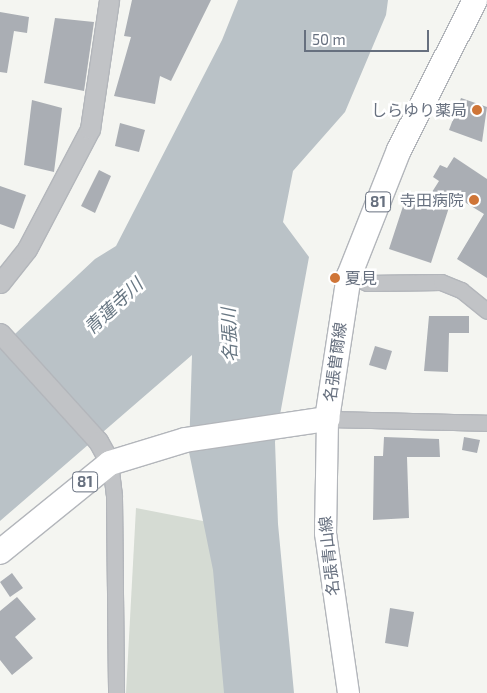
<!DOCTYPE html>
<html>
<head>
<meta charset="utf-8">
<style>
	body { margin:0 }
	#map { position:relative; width:487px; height:693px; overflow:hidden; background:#f4f5f1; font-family:"Exo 2","Noto Sans JP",sans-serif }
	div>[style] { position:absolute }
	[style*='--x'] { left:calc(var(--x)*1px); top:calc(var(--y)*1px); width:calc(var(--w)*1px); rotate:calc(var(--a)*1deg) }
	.green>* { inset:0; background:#d5dbd3 }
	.water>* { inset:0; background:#bac2c7 }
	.building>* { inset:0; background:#aaaeb4 }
	.roads { filter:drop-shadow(1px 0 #b3b6bb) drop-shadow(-1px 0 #b3b6bb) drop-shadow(0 1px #b3b6bb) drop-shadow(0 -1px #b3b6bb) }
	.minor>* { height:15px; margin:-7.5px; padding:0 7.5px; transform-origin:7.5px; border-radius:7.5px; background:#c1c3c6 }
	.tertiary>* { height:19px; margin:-9.5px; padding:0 9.5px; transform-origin:9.5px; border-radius:9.5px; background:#c1c3c6 }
	.secondary>* { height:21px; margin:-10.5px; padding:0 10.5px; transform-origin:10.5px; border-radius:10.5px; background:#fff }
	.primary>* { height:24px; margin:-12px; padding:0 12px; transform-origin:12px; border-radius:12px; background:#fff }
	.dots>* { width:14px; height:14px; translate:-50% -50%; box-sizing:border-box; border:2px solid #fff; border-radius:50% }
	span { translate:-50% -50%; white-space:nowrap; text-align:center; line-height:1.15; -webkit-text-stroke:5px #fff; paint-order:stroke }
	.shield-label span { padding:1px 4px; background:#fff; border:1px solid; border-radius:4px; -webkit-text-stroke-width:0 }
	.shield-label { font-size:15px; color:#67707f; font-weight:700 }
	.poi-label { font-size:16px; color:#67707f }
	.right { translate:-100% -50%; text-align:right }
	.left { translate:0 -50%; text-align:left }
	.street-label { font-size:16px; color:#67707f }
	.water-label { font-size:18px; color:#687783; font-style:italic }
	.scale { position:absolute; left:304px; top:30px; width:125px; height:22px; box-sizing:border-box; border:2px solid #67707f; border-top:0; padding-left:6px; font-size:15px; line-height:18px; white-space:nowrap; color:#67707f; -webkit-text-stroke:4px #fff; paint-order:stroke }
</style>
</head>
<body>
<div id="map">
	<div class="green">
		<div style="clip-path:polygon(136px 508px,208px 522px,249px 693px,126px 693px)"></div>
	</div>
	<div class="water">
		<div style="clip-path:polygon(238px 0,388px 0,386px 15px,345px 112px,293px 171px,283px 222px,309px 257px,275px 442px,278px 524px,294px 693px,224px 693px,213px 570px,189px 452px,192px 355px,0 521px,0 348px,95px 259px,116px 246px,222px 40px)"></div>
	</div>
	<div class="building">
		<div style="clip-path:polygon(132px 0,211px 0,171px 81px,160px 76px,155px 104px,114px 96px,131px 37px,124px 36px)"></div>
		<div style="clip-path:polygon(0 12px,29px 17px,27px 33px,14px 31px,7px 73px,0 72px)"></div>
		<div style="clip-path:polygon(55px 18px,94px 22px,84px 91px,44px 83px)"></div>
		<div style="clip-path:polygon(461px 98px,487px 107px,482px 142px,449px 130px)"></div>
		<div style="clip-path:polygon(32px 100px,62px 108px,54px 172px,24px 165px)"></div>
		<div style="clip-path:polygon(120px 123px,145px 130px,139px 152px,115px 146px)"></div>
		<div style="clip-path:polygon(454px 157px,487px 179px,487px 278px,457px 259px,484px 214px,453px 195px,431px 263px,389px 249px,407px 194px,427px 200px,439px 181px,433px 177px,440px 165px,447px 168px)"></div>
		<div style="clip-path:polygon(99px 170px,111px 176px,95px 213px,81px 206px)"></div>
		<div style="clip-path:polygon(0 186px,26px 195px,14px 229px,0 224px)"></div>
		<div style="clip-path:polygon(429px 316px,469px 316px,469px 333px,449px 333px,448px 372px,424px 371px)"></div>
		<div style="clip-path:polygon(375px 346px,392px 351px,386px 370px,369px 365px)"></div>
		<div style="clip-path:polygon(384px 437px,439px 439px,440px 457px,407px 457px,409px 518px,373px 520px,374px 456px,383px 456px)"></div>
		<div style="clip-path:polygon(464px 437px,480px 440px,477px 453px,462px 450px)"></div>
		<div style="clip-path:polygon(12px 573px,23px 588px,10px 597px,0 582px)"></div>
		<div style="clip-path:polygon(17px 597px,36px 619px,15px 637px,33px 658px,12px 675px,0 660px,0 611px)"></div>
		<div style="clip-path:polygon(390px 608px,414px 612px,408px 647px,385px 643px)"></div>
	</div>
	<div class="roads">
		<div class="minor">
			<div style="--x:349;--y:276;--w:19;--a:21"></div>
			<div style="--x:367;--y:283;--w:74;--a:-0.8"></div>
			<div style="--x:441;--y:282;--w:22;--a:22"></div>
			<div style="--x:461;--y:290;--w:33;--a:39"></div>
			<div style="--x:327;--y:419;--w:160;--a:1.4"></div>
			<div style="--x:110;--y:463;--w:34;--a:83"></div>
			<div style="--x:114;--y:497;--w:196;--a:89.4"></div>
		</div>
		<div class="tertiary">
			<div style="--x:0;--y:283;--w:43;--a:-51.5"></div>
			<div style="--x:27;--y:249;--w:136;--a:-62.3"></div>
			<div style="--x:90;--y:129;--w:130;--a:-81.6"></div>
			<div style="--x:0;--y:333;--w:146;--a:47.8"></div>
			<div style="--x:98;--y:441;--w:25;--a:61"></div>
		</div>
		<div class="secondary">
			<div style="--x:327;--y:419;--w:114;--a:91"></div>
			<div style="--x:325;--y:533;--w:162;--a:81.8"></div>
		</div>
		<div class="primary">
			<div style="--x:0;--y:552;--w:141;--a:-39"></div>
			<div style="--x:110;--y:463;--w:78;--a:-17"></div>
			<div style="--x:185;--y:440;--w:144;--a:-8.4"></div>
			<div style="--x:327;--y:419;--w:145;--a:-81.3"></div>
			<div style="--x:349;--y:276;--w:136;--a:-68.4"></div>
			<div style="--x:399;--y:150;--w:168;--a:-63.1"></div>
		</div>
	</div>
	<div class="dots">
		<div style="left:477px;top:110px;background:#cf7537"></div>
		<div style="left:474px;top:200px;background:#cf7537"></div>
		<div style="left:335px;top:278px;background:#cf7537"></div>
	</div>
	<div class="shield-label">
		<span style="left:378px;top:202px">81</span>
		<span style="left:85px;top:482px">81</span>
	</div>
	<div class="poi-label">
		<span class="right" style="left:467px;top:110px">しらゆり薬局</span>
		<span class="right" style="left:464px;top:200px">寺田病院</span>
		<span class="left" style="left:345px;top:278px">夏見</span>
	</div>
	<div class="street-label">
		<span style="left:335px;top:362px;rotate:-82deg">名張曽爾線</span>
		<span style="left:329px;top:556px;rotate:-96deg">名張青山線</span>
	</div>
	<div class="water-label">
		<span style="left:113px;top:306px;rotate:-43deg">青蓮寺川</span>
		<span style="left:229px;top:335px;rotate:-92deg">名張川</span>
	</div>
	<div class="scale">50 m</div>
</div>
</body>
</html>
